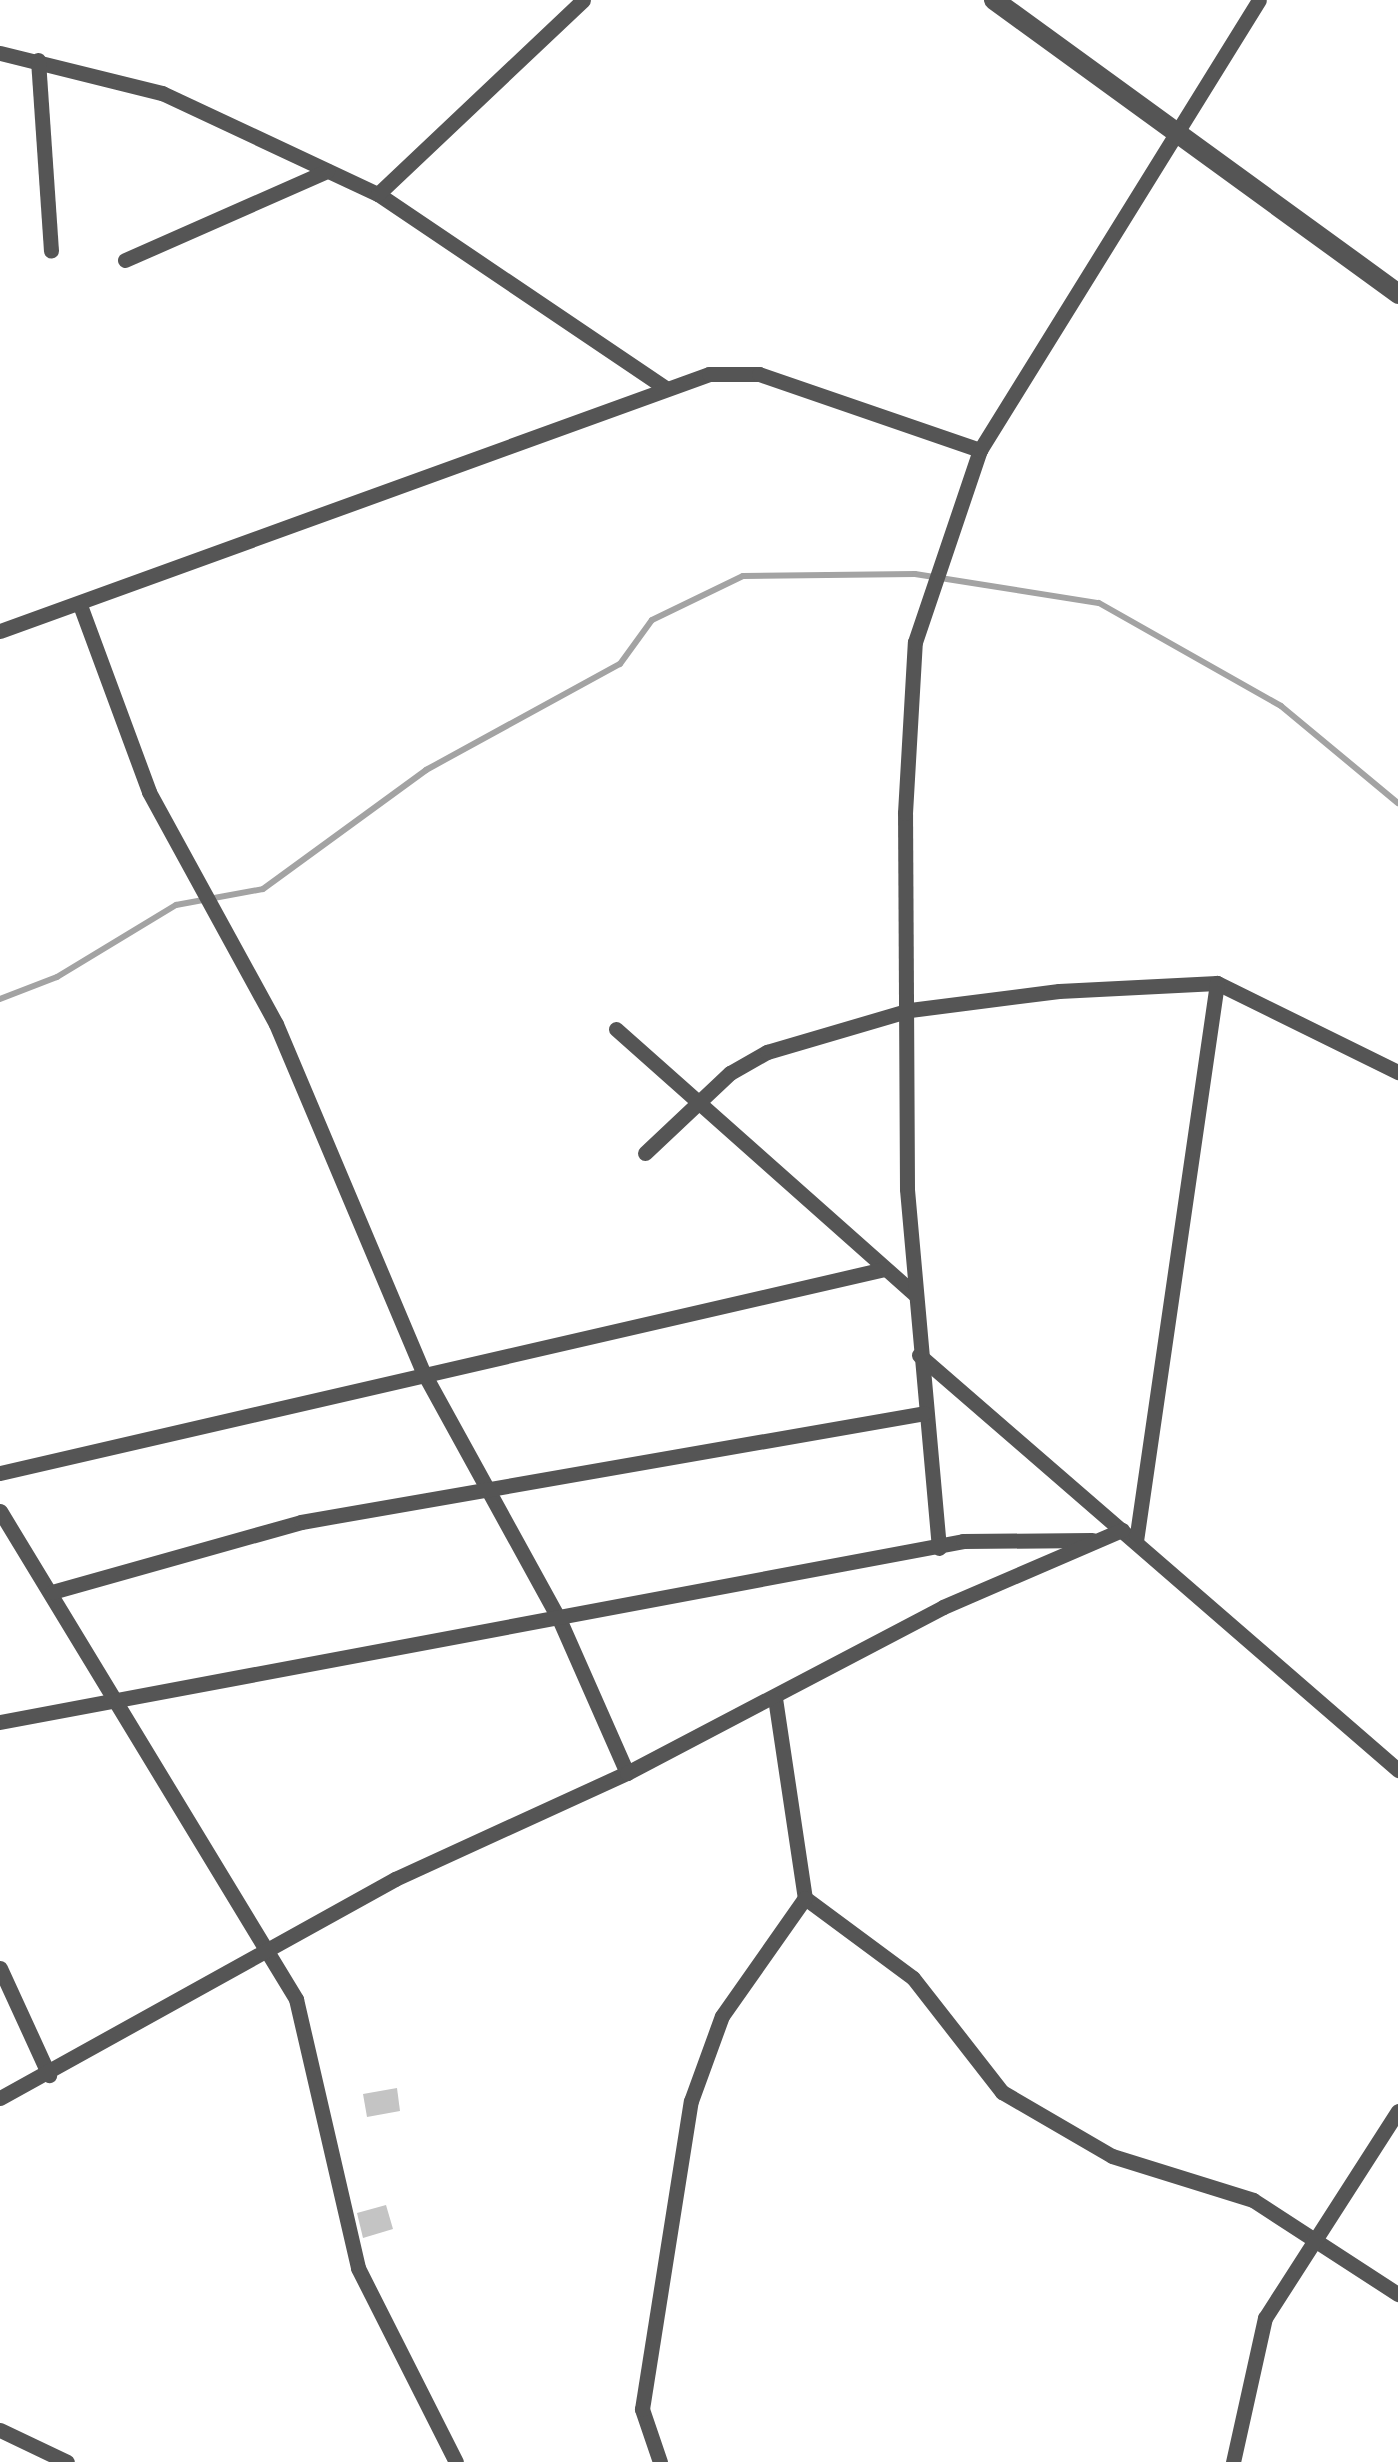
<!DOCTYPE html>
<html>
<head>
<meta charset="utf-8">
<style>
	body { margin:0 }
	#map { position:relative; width:1398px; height:2462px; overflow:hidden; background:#fff; font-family:Cabin,sans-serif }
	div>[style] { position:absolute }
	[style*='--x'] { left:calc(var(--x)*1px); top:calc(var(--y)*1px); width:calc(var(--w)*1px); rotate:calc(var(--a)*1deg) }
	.stream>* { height:6px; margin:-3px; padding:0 3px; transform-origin:3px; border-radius:3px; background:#a3a3a3 }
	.building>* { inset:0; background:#c4c4c4 }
	.minor>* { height:15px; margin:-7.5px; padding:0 7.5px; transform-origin:7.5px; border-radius:7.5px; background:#555 }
	.tertiary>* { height:20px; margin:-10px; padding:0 10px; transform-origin:10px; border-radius:10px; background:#555 }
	span { translate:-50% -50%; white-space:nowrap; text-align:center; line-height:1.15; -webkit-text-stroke:8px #fff; paint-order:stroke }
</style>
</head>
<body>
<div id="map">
	<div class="stream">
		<div style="--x:0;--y:999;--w:61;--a:-21.1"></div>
		<div style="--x:57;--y:977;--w:139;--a:-31.2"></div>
		<div style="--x:176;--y:905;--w:88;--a:-10.4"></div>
		<div style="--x:263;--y:889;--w:202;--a:-36.1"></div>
		<div style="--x:426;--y:770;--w:221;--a:-28.7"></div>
		<div style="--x:620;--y:664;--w:54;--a:-54"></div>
		<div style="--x:652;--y:620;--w:101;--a:-25.8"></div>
		<div style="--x:743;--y:576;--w:172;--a:-0.7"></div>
		<div style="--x:915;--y:574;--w:186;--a:9"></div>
		<div style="--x:1099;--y:603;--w:209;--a:29.5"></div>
		<div style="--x:1281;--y:706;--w:152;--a:39.7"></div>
	</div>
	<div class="building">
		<div style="clip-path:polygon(397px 2088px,400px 2111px,367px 2117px,363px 2094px)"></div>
		<div style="clip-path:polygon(386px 2205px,393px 2229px,363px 2238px,357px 2213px)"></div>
	</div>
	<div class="minor">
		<div style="--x:0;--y:53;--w:167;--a:13.9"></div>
		<div style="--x:162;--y:93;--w:238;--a:25.1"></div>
		<div style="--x:378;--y:194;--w:345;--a:34"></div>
		<div style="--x:38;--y:60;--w:191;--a:86.1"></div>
		<div style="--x:378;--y:194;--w:282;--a:-43.4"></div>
		<div style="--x:125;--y:260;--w:221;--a:-23.8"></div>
		<div style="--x:80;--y:605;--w:199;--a:69.7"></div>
		<div style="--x:149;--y:792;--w:264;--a:61.3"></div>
		<div style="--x:276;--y:1024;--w:376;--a:67.1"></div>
		<div style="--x:422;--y:1370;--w:286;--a:61.2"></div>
		<div style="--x:560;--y:1621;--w:166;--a:66.2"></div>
		<div style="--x:0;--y:631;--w:754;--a:-19.92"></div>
		<div style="--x:709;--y:374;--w:50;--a:0"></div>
		<div style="--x:759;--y:374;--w:234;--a:19"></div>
		<div style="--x:616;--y:1029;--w:400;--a:41.6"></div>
		<div style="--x:645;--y:1153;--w:117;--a:-43.3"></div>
		<div style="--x:730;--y:1073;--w:43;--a:-29.6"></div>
		<div style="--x:767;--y:1052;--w:149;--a:-16.4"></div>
		<div style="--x:910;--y:1010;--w:150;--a:-7.3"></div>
		<div style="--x:1059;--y:991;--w:158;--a:-2.9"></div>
		<div style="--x:1217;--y:983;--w:202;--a:26.2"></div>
		<div style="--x:919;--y:1355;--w:634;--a:40.91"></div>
		<div style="--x:0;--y:1473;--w:907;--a:-12.99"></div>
		<div style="--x:0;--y:1511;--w:571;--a:58.76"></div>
		<div style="--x:296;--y:1999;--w:276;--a:77"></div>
		<div style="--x:358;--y:2268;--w:217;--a:63.2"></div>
		<div style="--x:1136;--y:1541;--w:564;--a:-81.74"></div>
		<div style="--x:939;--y:1548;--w:360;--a:-95.1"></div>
		<div style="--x:907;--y:1189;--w:376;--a:-90.3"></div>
		<div style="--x:905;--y:813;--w:171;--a:-86.7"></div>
		<div style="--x:915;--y:642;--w:203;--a:-71.3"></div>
		<div style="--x:980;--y:450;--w:529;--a:-58.2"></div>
		<div style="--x:52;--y:1592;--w:259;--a:-15.7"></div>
		<div style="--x:301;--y:1522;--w:633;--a:-9.91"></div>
		<div style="--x:775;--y:1698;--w:202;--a:81.5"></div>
		<div style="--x:805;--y:1898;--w:134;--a:36.5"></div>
		<div style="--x:913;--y:1978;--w:145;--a:52"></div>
		<div style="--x:1002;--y:2092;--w:127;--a:30.2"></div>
		<div style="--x:1112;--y:2156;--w:148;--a:17.3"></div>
		<div style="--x:1253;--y:2200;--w:173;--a:33"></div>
		<div style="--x:0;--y:1722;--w:980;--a:-10.64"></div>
		<div style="--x:963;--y:1541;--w:129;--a:-0.4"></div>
		<div style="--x:0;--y:1968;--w:118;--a:65.4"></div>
		<div style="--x:0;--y:2098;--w:452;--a:-29"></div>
		<div style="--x:395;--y:1879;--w:255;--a:-24.6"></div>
		<div style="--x:627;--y:1773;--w:357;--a:-27.7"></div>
		<div style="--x:943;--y:1607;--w:195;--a:-23.3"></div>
		<div style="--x:0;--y:2430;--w:74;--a:25.5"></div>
		<div style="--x:660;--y:2462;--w:56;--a:-108.8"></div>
		<div style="--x:642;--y:2409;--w:312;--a:-81"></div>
		<div style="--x:691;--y:2101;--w:90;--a:-70"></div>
		<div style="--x:722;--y:2016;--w:144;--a:-54.9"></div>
		<div style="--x:1233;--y:2462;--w:148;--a:-77.5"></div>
		<div style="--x:1265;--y:2318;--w:246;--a:-57.3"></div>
	</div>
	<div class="tertiary">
		<div style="--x:994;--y:0;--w:500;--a:36"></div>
	</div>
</div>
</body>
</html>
